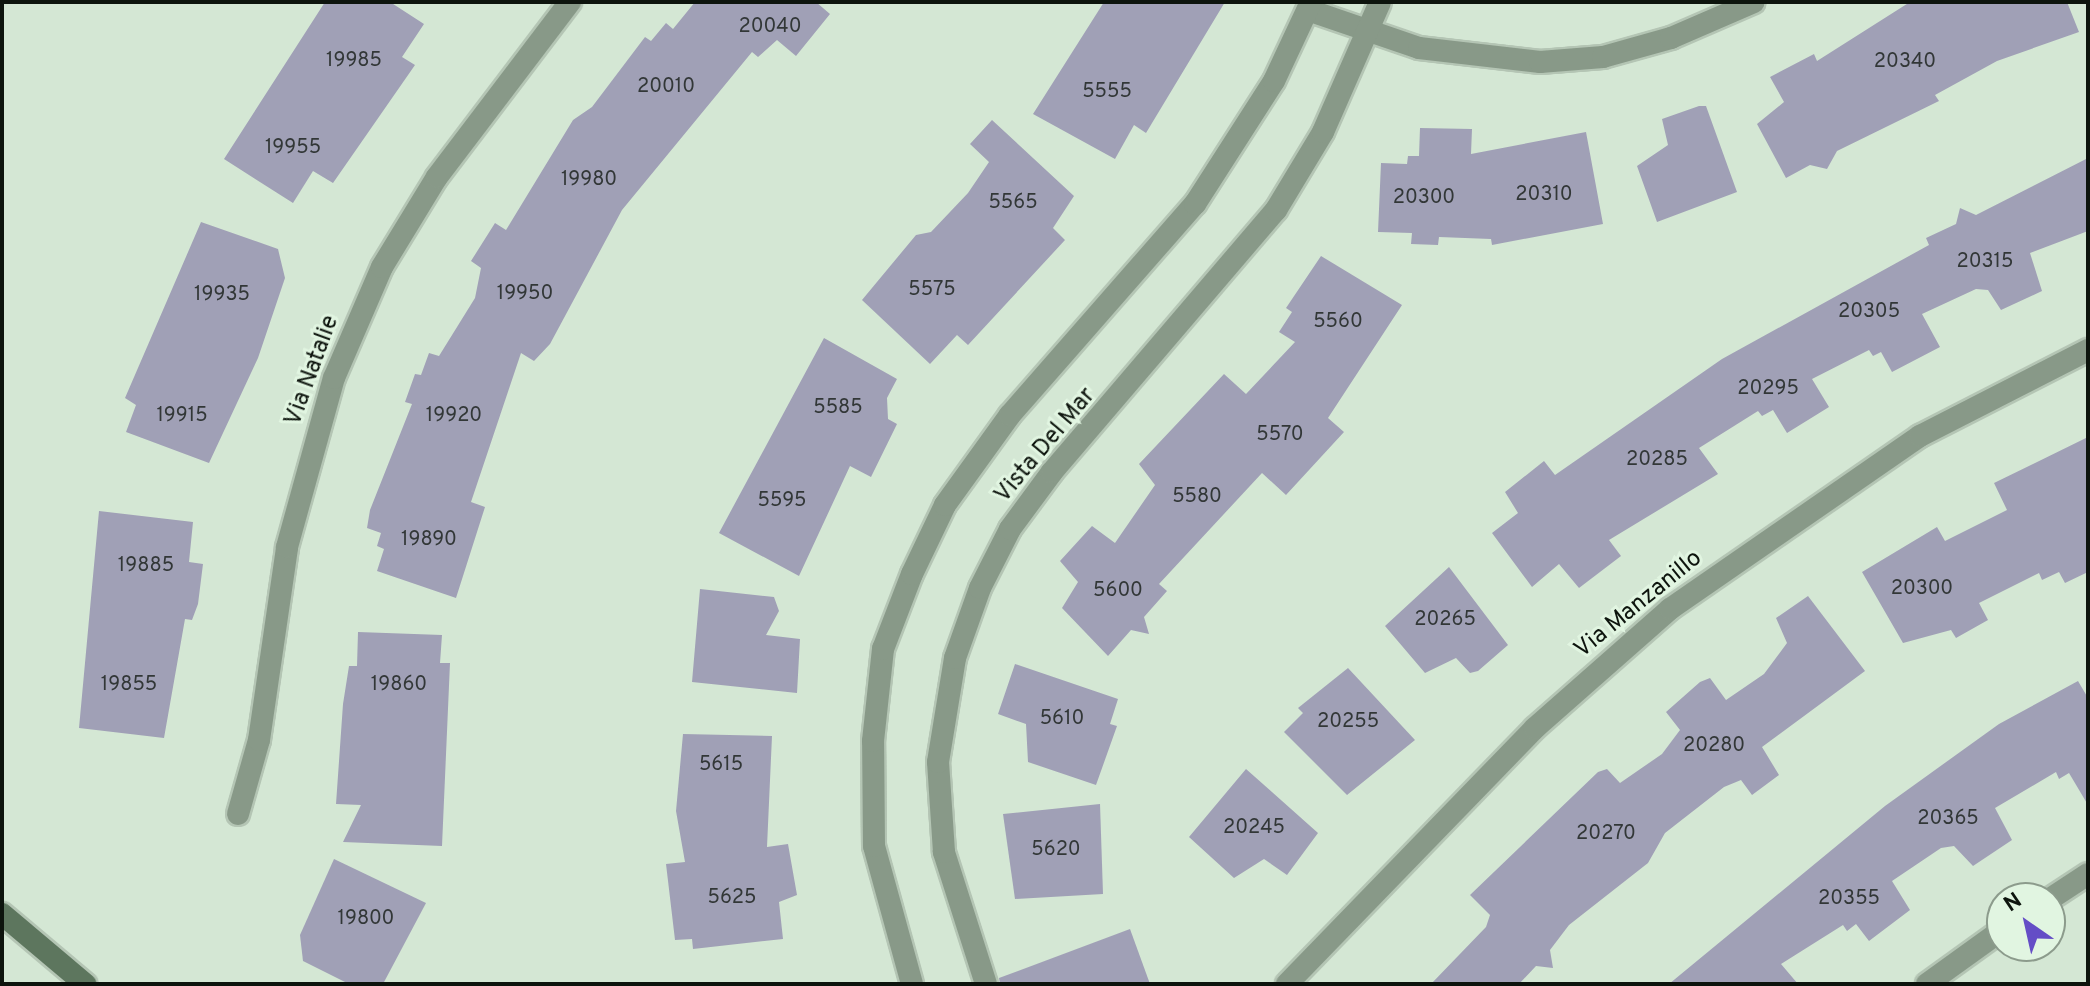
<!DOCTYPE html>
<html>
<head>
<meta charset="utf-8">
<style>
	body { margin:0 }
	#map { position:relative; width:2090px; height:986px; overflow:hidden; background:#d4e7d4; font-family:Overpass,sans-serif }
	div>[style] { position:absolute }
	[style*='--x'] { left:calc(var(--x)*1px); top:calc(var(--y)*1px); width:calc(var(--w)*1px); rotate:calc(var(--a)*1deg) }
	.building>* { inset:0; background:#a0a0b6 }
	.roads { filter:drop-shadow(2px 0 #b4c5b4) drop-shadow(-2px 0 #b4c5b4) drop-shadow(0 2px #b4c5b4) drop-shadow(0 -2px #b4c5b4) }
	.minor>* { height:22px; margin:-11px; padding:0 11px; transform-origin:11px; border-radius:11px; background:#898 }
	.tertiary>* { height:22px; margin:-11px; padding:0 11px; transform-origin:11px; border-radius:11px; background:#898 }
	.secondary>* { height:22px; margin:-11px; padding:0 11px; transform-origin:11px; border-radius:11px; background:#5d765e }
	span { translate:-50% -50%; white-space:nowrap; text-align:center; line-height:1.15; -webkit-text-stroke:6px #e1f5e1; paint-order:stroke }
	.number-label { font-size:20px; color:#323737 }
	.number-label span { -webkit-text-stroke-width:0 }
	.street-label { font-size:24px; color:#0d140d }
	.frame { position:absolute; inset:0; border:4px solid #0d140d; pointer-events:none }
	.north { position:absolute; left:1986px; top:882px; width:80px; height:80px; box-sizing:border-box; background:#e1f5e1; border:2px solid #8c9b8c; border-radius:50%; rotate:326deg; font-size:22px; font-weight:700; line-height:32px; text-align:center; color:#0d140d }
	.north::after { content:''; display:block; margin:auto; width:28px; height:36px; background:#644dc6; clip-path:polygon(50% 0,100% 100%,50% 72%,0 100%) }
</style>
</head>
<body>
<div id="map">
	<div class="building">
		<div style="clip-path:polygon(325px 2px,390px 2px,424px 24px,402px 57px,415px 65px,333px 183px,313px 171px,293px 203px,224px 159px)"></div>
		<div style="clip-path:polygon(695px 2px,816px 2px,830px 14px,796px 56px,777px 40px,758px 57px,752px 52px,622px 210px,550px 344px,534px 361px,521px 353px,471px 502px,485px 507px,456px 598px,377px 571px,384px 549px,377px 546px,381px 533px,367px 528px,370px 510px,412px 404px,405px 402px,415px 374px,421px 375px,429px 353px,439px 356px,475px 298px,481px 268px,471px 261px,495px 223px,506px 230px,573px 120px,592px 107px,645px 37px,651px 41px,666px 23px,673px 29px)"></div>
		<div style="clip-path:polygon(1104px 2px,1225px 2px,1146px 133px,1134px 125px,1115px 159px,1033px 114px)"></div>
		<div style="clip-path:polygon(1910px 2px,2067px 2px,2079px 32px,1997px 61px,1935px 95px,1939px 101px,1837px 151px,1827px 169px,1810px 165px,1786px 178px,1757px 124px,1784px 102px,1770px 77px,1814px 54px,1817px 61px)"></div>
		<div style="clip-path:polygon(1699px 106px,1706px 106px,1737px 192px,1657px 222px,1637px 166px,1668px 145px,1662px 119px)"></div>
		<div style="clip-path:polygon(992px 120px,1074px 196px,1053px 228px,1065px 240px,968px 345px,957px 335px,930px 364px,862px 300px,916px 235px,931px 232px,968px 193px,989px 162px,970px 144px)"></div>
		<div style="clip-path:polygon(1420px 128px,1472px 129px,1471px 154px,1586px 132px,1603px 224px,1492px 245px,1491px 239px,1439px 237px,1438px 245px,1411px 244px,1412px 233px,1378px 232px,1381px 163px,1407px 164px,1408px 156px,1419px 156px)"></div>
		<div style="clip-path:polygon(2088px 158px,2088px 231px,2030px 253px,2042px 291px,2001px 310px,1988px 290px,1976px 289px,1922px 314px,1940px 347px,1892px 372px,1881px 352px,1873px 356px,1869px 350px,1812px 379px,1829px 407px,1787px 433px,1773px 410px,1762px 416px,1758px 411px,1699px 448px,1718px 474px,1609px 540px,1621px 556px,1579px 588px,1559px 564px,1532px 587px,1492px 533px,1518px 513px,1505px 492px,1544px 461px,1555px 475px,1722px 359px,1929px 245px,1926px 238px,1956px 224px,1960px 208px,1976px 215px)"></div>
		<div style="clip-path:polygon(201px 222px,278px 249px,285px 278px,258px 358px,209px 463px,126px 432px,136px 405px,125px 398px)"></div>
		<div style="clip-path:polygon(1321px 256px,1402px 305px,1328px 418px,1344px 432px,1286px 495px,1262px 473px,1159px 584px,1167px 591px,1144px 617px,1149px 634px,1131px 630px,1108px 656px,1062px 608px,1078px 582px,1060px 561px,1092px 526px,1115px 543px,1155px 485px,1139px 464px,1224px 374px,1246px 394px,1295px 342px,1279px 332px,1292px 312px,1286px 308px)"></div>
		<div style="clip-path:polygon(824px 338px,897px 379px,887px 398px,888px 419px,897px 424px,871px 477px,850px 466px,799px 576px,719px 533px)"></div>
		<div style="clip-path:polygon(2088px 437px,2088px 572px,2065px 583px,2059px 572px,2042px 580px,2039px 573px,1979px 603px,1988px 620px,1956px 638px,1951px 630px,1903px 643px,1862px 572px,1937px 527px,1945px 541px,2007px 510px,1994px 483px)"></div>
		<div style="clip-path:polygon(99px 511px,193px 522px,189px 562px,203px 564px,198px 604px,192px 620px,185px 619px,164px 738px,79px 728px)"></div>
		<div style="clip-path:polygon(1449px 567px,1508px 645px,1478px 671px,1470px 673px,1456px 658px,1425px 673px,1385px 626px)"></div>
		<div style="clip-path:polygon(700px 589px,774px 597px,779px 611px,766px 635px,800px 639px,797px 693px,692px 682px)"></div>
		<div style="clip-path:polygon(1808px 596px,1865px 671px,1762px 747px,1779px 775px,1752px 795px,1741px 780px,1724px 787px,1665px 833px,1648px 863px,1569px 925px,1550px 950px,1553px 968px,1536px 966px,1519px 984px,1431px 984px,1486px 927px,1490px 915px,1470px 895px,1598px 772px,1607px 769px,1620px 783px,1662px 754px,1680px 730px,1666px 712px,1700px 682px,1710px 678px,1726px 700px,1764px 674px,1787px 643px,1776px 618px)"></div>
		<div style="clip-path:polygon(358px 632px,442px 635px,440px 663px,450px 663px,442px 846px,343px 842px,361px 805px,336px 804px,343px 704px,349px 666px,357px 666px)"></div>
		<div style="clip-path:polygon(1015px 664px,1118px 699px,1110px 724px,1117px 726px,1096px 785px,1028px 762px,1026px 724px,998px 714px)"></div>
		<div style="clip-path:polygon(1348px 668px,1415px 740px,1347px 795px,1284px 732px,1303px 713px,1298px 708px)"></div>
		<div style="clip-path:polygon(2078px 681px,2088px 698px,2088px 805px,2069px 773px,2059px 779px,2056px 772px,1995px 808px,2012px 840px,1973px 866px,1954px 846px,1941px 848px,1892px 881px,1910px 910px,1869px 941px,1856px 924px,1847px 931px,1843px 925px,1781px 964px,1798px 984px,1669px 984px,1885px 806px,1999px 724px)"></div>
		<div style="clip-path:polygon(683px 734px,772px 736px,767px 847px,788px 844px,797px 895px,779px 902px,783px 939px,693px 949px,692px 939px,675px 940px,666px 864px,685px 862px,676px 811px)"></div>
		<div style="clip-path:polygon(1246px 769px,1318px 833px,1287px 875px,1264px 859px,1234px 878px,1189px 837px)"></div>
		<div style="clip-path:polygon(1100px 804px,1103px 894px,1015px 899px,1003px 814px)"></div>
		<div style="clip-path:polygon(334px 859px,426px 903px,383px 984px,349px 984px,303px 961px,300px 935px)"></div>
		<div style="clip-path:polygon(1130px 929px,1150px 984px,1000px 984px,999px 978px)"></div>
	</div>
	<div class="roads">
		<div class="minor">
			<div style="--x:1308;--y:10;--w:117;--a:18.9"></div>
			<div style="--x:1419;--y:48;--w:122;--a:6.6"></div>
			<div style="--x:1540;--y:62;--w:63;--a:-4.5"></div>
			<div style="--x:1603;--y:57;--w:71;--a:-15.6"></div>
			<div style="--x:1671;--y:38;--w:90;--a:-23.4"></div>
			<div style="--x:238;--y:814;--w:77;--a:-74.2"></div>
			<div style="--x:259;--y:740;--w:195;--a:-81.7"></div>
			<div style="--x:287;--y:547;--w:175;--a:-74.5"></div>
			<div style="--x:334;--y:378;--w:121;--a:-66.6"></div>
			<div style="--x:382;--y:267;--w:105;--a:-58.6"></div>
			<div style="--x:437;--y:177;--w:220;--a:-52.8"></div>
			<div style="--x:2050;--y:899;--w:45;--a:-33.3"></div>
			<div style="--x:1287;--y:984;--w:356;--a:-45.9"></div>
			<div style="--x:1535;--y:728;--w:180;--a:-41.4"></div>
			<div style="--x:1670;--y:609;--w:304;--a:-34.7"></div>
			<div style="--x:1920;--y:436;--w:189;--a:-27.1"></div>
			<div style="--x:1927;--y:984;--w:92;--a:-35.8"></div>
		</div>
		<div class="tertiary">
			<div style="--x:912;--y:984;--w:143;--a:-105.4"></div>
			<div style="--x:874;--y:846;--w:105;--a:-90.5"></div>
			<div style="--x:873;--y:741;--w:93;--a:-83.8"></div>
			<div style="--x:883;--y:649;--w:80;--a:-68.9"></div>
			<div style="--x:912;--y:574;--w:76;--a:-64.4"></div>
			<div style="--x:945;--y:505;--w:111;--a:-54.2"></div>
			<div style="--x:1010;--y:415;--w:281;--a:-48.8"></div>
			<div style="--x:1195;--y:204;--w:146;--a:-57.3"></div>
			<div style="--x:1274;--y:81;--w:87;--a:-64.9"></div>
			<div style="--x:986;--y:984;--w:139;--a:-107.7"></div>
			<div style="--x:944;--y:852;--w:90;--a:-93.8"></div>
			<div style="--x:938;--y:762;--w:105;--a:-80.7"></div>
			<div style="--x:955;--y:658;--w:74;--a:-70.3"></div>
			<div style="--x:980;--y:588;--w:66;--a:-63"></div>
			<div style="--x:1010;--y:529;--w:71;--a:-53.6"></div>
			<div style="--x:1052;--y:472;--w:345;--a:-49.5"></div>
			<div style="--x:1276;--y:210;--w:91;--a:-58.9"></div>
			<div style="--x:1323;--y:132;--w:142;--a:-66.3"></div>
		</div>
		<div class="secondary">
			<div style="--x:2;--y:914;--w:109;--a:40.1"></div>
		</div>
	</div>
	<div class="number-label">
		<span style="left:770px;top:27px">20040</span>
		<span style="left:354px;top:61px">19985</span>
		<span style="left:1905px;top:62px">20340</span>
		<span style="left:666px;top:87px">20010</span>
		<span style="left:1107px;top:92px">5555</span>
		<span style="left:293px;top:148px">19955</span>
		<span style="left:589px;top:180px">19980</span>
		<span style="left:1544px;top:195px">20310</span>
		<span style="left:1424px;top:198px">20300</span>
		<span style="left:1013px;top:203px">5565</span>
		<span style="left:1985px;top:262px">20315</span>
		<span style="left:932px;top:290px">5575</span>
		<span style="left:525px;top:294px">19950</span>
		<span style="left:222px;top:295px">19935</span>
		<span style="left:1869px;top:312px">20305</span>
		<span style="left:1338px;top:322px">5560</span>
		<span style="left:1768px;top:389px">20295</span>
		<span style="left:838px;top:408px">5585</span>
		<span style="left:182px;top:416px">19915</span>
		<span style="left:454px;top:416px">19920</span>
		<span style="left:1280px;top:435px">5570</span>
		<span style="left:1657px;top:460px">20285</span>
		<span style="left:1197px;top:497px">5580</span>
		<span style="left:782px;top:501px">5595</span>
		<span style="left:429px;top:540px">19890</span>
		<span style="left:146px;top:566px">19885</span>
		<span style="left:1922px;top:589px">20300</span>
		<span style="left:1118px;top:591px">5600</span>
		<span style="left:1445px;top:620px">20265</span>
		<span style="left:129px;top:685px">19855</span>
		<span style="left:399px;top:685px">19860</span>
		<span style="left:1062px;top:719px">5610</span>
		<span style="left:1348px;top:722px">20255</span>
		<span style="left:1714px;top:746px">20280</span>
		<span style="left:721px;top:765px">5615</span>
		<span style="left:1948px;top:819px">20365</span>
		<span style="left:1254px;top:828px">20245</span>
		<span style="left:1606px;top:834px">20270</span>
		<span style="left:1056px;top:850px">5620</span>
		<span style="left:732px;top:898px">5625</span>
		<span style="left:1849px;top:899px">20355</span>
		<span style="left:366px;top:919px">19800</span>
	</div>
	<div class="street-label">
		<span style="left:313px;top:371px;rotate:-70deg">Via Natalie</span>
		<span style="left:1046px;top:446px;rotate:-50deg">Vista Del Mar</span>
		<span style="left:1639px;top:605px;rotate:-39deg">Via Manzanillo</span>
	</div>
	<div class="frame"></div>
	<div class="north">N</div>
</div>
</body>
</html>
